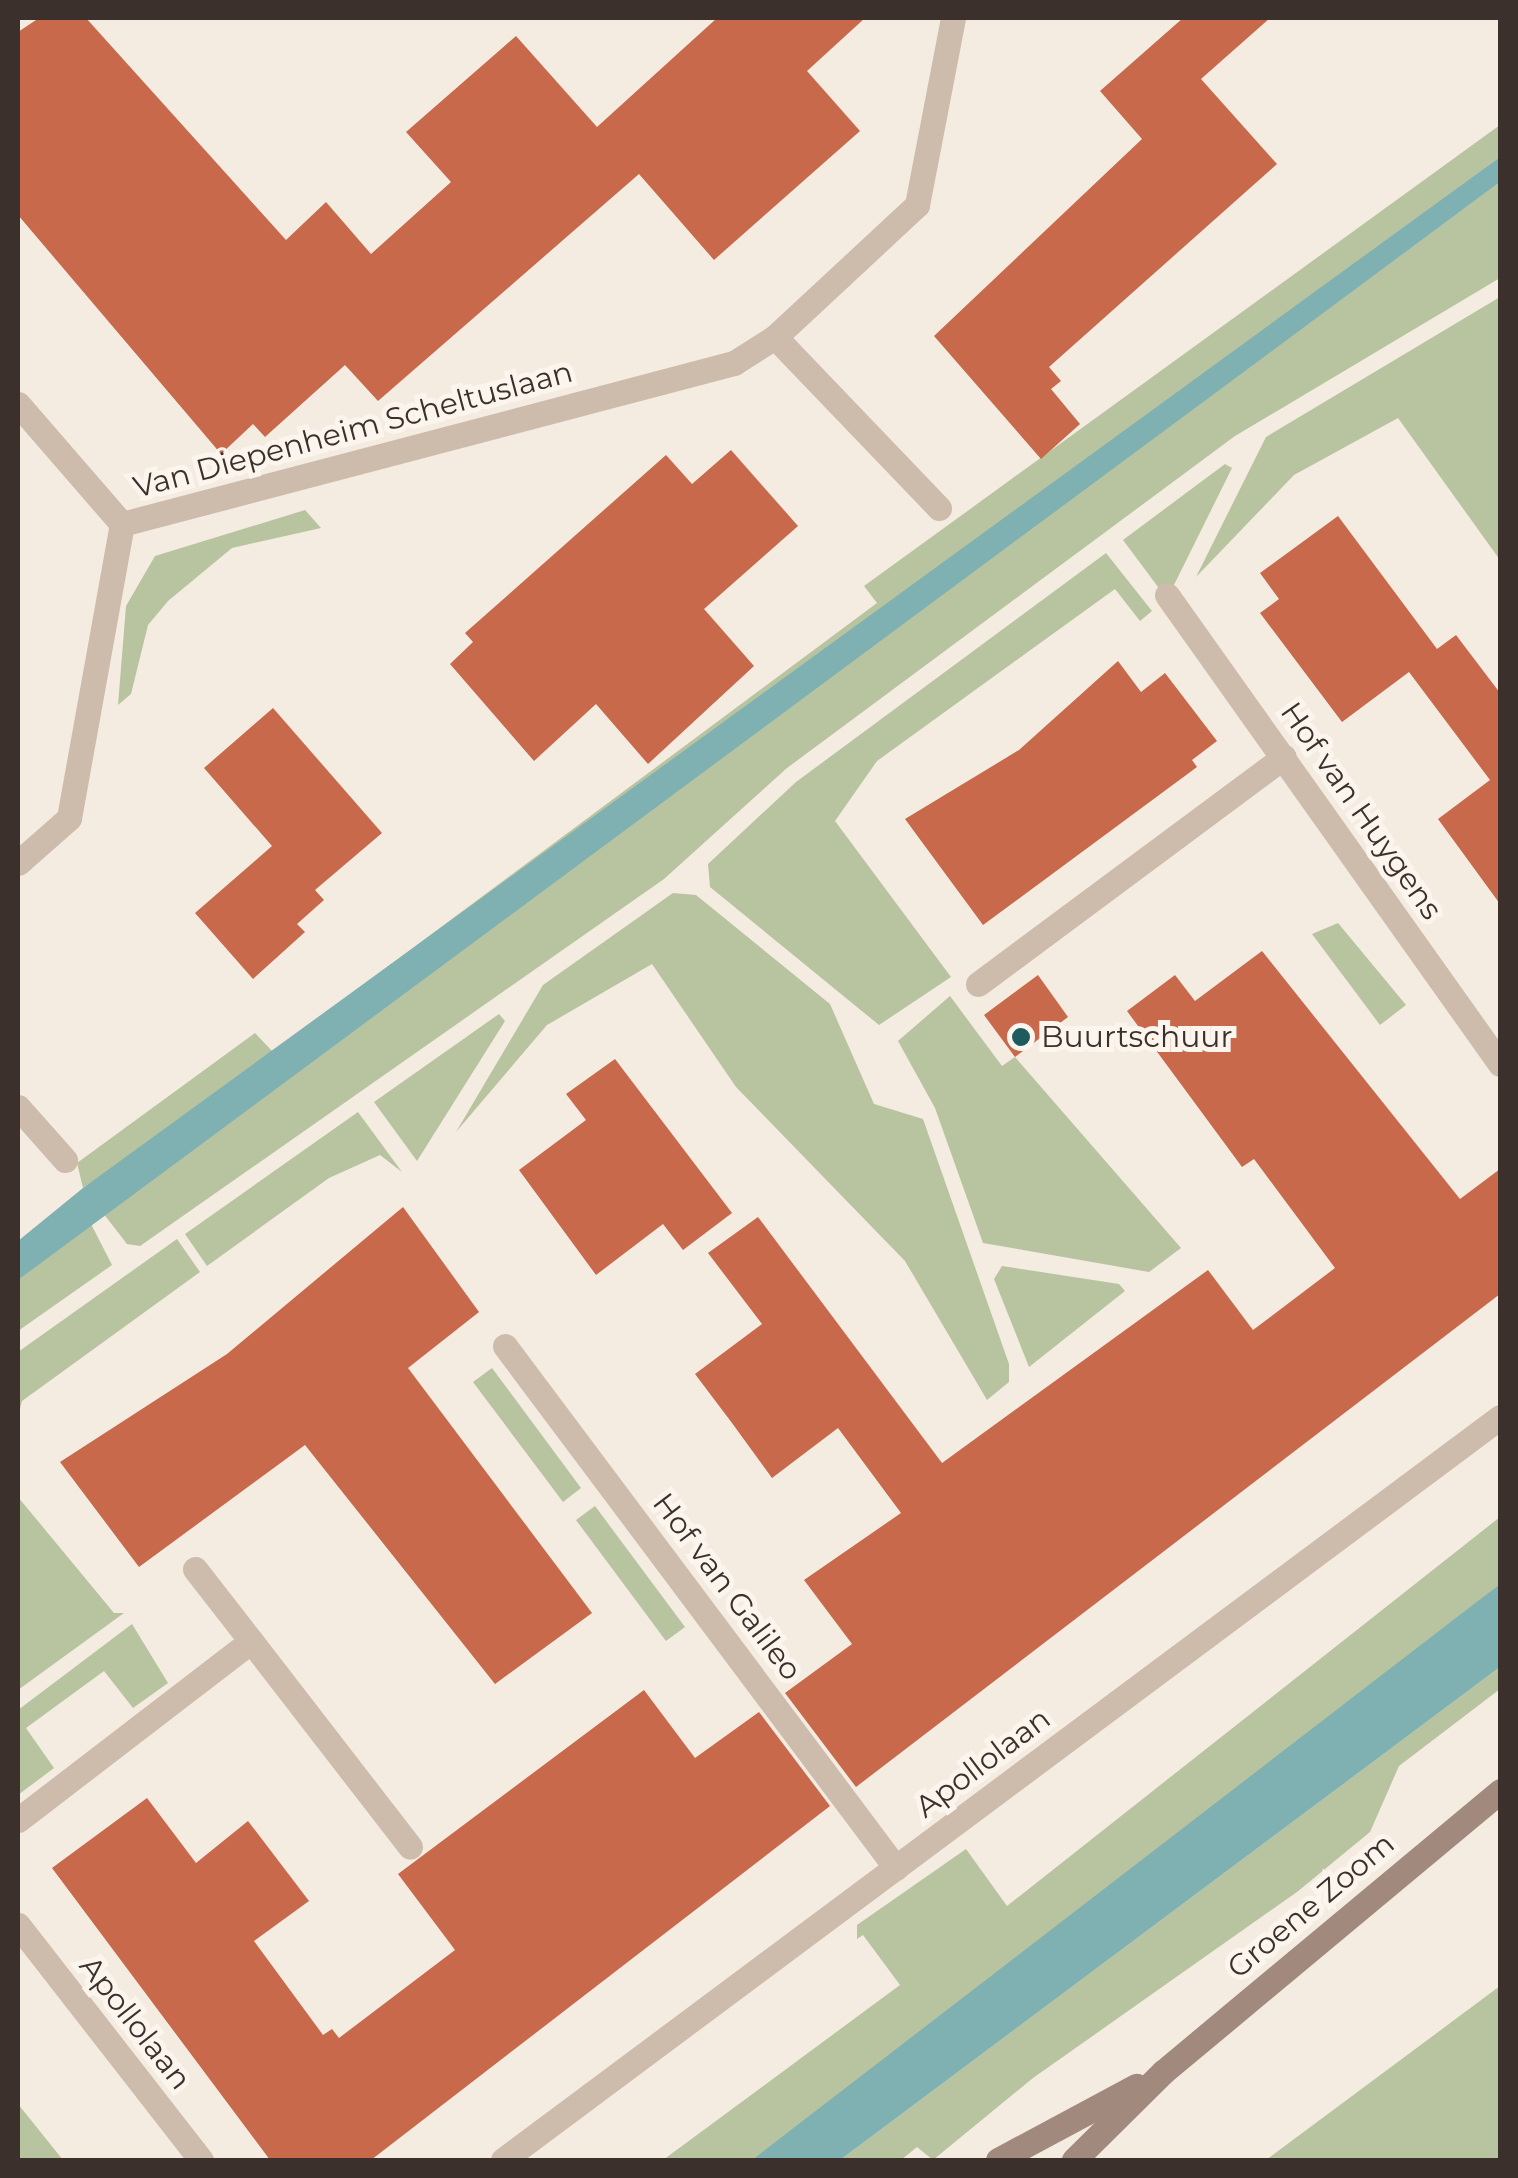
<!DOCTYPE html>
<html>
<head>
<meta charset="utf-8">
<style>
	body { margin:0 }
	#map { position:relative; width:1518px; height:2178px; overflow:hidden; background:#f4ebe1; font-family:Montserrat,sans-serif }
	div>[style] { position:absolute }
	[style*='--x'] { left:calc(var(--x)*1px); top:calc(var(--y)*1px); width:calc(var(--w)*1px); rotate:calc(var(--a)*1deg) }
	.green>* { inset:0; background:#b8c4a0 }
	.water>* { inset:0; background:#7fb0b2 }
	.building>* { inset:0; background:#c8694b }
	.lane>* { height:25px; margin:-12.5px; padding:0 12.5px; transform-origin:12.5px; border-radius:12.5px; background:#cdbbac }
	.street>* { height:25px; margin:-12.5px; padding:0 12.5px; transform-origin:12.5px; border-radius:12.5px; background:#cdbbac }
	.secondary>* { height:25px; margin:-12.5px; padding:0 12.5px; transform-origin:12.5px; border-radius:12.5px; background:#a18a7d }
	.dots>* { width:28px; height:28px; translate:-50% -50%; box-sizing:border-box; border:5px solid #fbf5ee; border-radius:50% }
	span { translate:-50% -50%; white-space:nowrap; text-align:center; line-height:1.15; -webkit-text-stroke:10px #fbf5ee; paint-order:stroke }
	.street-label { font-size:30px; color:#3b302b }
	.poi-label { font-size:30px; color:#3b302b }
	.left { translate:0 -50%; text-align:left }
	.frame { position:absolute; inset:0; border:20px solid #3b302b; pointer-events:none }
</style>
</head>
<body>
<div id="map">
	<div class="green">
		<div style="clip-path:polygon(1500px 125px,1500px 157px,275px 1055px,83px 1188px,77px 1163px,255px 1033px,273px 1052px,877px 603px,864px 586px)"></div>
		<div style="clip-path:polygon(1500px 182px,1500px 278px,1235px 436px,787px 768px,664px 879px,140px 1246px,127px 1244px,103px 1213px)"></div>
		<div style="clip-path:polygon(1500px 297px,1500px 560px,1398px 418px,1294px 475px,1196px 577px,1266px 437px)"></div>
		<div style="clip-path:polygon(1225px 464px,1232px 468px,1167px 599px,1123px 540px)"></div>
		<div style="clip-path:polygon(305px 510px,321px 528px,232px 548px,168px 601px,148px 625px,131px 694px,118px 705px,126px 606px,155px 556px)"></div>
		<div style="clip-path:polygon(1106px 553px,1152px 611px,1140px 621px,1115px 589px,877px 761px,835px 821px,951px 977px,879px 1025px,710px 887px,708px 864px,796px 782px)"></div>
		<div style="clip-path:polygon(673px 893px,696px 895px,830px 1004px,874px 1104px,923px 1119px,1009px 1364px,1009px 1382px,987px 1400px,905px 1261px,736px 1087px,652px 964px,547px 1025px,456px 1132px,543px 985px)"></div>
		<div style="clip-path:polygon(1338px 923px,1406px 1005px,1380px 1025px,1312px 934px)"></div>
		<div style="clip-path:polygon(950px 996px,1002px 1066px,1015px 1057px,1181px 1248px,1149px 1272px,983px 1243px,935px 1108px,898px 1041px)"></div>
		<div style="clip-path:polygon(499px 1014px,505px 1021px,417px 1161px,374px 1102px)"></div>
		<div style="clip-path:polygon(358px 1112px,402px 1172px,380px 1155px,329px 1178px,207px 1266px,185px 1234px)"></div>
		<div style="clip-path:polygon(90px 1222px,112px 1265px,18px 1331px,18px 1280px)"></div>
		<div style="clip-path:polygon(177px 1239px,200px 1272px,22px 1401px,18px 1416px,18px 1352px)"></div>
		<div style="clip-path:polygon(1002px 1266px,1119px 1284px,1125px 1291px,1029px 1367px,994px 1279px)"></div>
		<div style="clip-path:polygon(492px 1368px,581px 1488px,563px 1502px,473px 1382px)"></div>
		<div style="clip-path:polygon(18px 1497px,114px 1613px,124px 1613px,18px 1690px)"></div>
		<div style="clip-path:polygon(595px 1506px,685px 1627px,666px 1641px,576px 1520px)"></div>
		<div style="clip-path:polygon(1500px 1517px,1500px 1584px,1030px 1955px,752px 2160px,663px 2160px,900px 1985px,863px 1935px,857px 1939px,857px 1925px,966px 1849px,1007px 1906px)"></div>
		<div style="clip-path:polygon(132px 1624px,168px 1683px,133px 1708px,104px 1671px,26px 1728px,54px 1768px,18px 1795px,18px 1710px)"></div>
		<div style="clip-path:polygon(1500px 1667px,1500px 1689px,1399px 1766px,1370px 1832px,1297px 1892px,1033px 2078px,933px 2160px,917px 2147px,901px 2160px,840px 2160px)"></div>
		<div style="clip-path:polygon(1500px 1986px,1500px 2160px,1266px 2160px)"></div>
		<div style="clip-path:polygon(18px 2104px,63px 2160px,18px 2160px)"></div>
	</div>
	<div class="water">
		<div style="clip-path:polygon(1500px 157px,1500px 182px,18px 1280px,18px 1241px,83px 1188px)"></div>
		<div style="clip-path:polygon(1500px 1584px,1500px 1667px,840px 2160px,752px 2160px)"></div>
	</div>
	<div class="building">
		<div style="clip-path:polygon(39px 18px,86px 18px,286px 240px,326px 202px,371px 254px,451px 182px,406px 132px,516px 36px,597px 127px,717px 18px,865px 18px,807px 71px,860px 131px,714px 260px,639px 174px,378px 401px,345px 365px,265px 437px,253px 424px,221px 454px,18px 215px,18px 32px)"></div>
		<div style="clip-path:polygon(1183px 18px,1270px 18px,1201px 79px,1277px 164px,1049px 367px,1061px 381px,1051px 389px,1080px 424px,1041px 459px,934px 336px,1142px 139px,1100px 91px)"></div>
		<div style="clip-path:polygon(731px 450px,798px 526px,704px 609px,754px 666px,648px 764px,596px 704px,534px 761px,450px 664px,473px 642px,465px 633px,666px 455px,692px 484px)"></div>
		<div style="clip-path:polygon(1338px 516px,1437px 649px,1456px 635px,1500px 693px,1500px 904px,1438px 819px,1490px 780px,1409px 672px,1342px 722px,1260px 613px,1279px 599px,1260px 573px)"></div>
		<div style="clip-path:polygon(1118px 661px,1141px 692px,1165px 673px,1217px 741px,1192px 760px,1197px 767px,983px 925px,905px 819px,1019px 750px)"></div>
		<div style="clip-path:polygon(273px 708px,382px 833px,315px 890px,324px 900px,297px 924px,305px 932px,253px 979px,195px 913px,272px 846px,204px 768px)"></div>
		<div style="clip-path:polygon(1262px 951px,1460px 1199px,1500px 1169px,1500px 1294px,856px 1787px,785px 1693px,852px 1644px,804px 1580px,901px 1513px,838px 1428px,772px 1478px,732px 1423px,695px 1374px,762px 1324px,708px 1253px,758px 1217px,942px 1463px,1208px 1270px,1253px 1330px,1335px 1268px,1254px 1159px,1242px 1167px,1127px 1011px,1175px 975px,1195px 1001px)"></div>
		<div style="clip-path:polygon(1038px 975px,1068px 1017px,1015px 1057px,984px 1015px)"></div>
		<div style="clip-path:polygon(615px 1059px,732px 1213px,683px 1250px,663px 1224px,596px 1275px,519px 1170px,586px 1120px,566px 1094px)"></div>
		<div style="clip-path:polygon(403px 1207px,479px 1312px,408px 1368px,592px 1613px,495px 1684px,305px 1445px,139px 1567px,60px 1462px,227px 1354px)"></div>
		<div style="clip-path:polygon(644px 1690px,695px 1758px,759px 1712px,830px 1806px,371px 2160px,270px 2160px,52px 1868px,147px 1798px,196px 1863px,248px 1821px,309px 1901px,254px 1941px,323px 2035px,332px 2029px,339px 2038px,455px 1950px,398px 1874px)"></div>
	</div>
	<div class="lane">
		<div style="--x:775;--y:337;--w:237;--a:46.2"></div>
		<div style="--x:978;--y:984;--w:381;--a:-36.6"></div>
		<div style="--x:18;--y:1107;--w:71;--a:48.4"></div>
		<div style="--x:195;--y:1569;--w:91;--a:52.1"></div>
		<div style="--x:18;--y:1820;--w:294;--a:-37.5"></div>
		<div style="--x:251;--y:1641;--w:260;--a:52.3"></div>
	</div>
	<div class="street">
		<div style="--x:18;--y:404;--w:159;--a:49.1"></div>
		<div style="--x:1167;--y:595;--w:575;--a:54.62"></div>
		<div style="--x:18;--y:863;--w:68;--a:-41.4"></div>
		<div style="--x:69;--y:818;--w:299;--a:-79.8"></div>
		<div style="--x:122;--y:524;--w:633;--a:-14.74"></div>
		<div style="--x:734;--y:363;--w:49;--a:-32.4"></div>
		<div style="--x:775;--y:337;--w:194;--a:-42.9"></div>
		<div style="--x:917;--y:205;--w:190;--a:-79.1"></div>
		<div style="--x:505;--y:1346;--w:652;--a:53.17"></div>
		<div style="--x:18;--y:1925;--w:298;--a:52.1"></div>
		<div style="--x:503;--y:2160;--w:1243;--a:-36.69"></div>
	</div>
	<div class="secondary">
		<div style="--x:998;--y:2160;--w:157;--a:-28.2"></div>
		<div style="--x:1074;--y:2160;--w:125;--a:-44.7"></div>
		<div style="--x:1163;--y:2072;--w:439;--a:-39.8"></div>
	</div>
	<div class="dots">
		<div style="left:1021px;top:1037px;background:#1f5a5e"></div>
	</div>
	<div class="street-label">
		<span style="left:353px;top:430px;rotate:-15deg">Van Diepenheim Scheltuslaan</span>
		<span style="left:1361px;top:811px;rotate:55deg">Hof van Huygens</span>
		<span style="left:727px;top:1587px;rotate:53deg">Hof van Galileo</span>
		<span style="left:983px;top:1763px;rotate:-37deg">Apollolaan</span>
		<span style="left:1311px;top:1906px;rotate:-40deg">Groene Zoom</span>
		<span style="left:135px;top:2023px;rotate:52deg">Apollolaan</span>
	</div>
	<div class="poi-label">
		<span class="left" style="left:1041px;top:1037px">Buurtschuur</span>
	</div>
	<div class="frame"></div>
</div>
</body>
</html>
